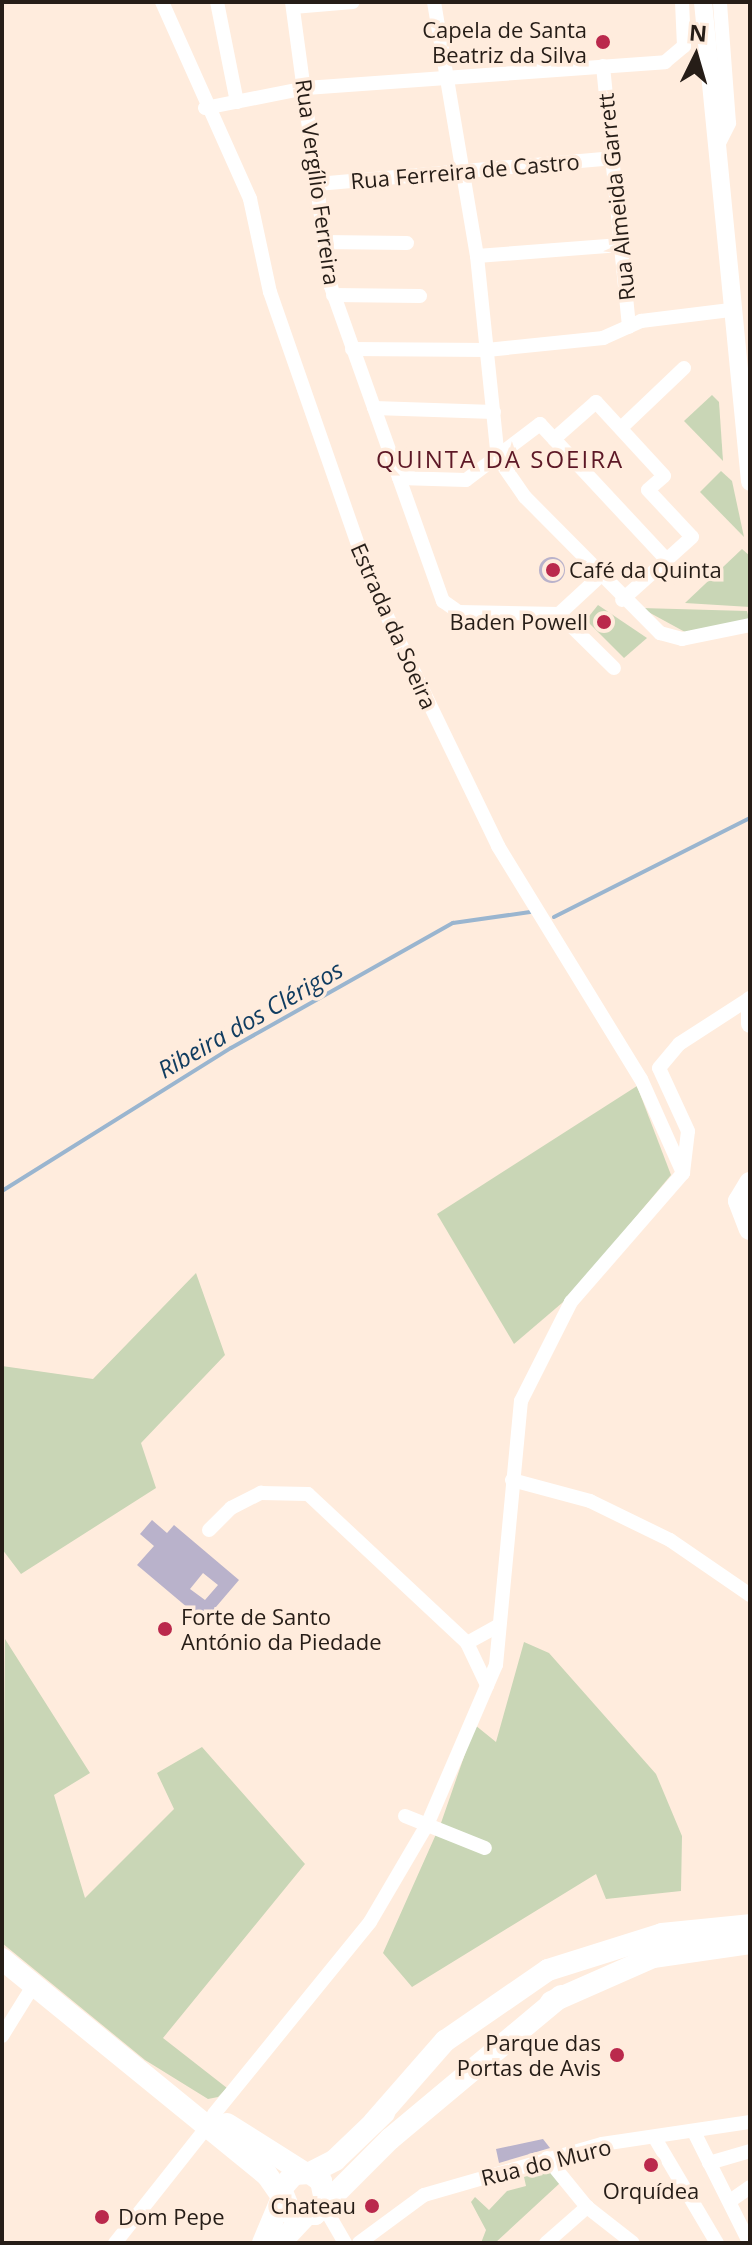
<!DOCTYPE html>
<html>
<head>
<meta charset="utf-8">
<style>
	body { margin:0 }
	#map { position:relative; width:752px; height:2245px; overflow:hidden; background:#ffecdd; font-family:"Open Sans",sans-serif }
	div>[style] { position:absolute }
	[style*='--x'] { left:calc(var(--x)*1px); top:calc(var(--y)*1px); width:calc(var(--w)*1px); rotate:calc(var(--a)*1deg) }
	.green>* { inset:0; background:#c9d6b6 }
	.stream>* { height:4px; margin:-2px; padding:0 2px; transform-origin:2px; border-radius:2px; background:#9ab5cf }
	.building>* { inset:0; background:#b9b2cb }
	.round { border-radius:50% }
	.minor>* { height:14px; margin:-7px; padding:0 7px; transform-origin:7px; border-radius:7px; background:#fff }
	.tertiary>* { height:18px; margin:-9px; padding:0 9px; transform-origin:9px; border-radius:9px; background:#fff }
	.primary>* { height:22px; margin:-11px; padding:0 11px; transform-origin:11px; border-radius:11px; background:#fff }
	.dots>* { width:22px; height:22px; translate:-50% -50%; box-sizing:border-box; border:4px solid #ffecdd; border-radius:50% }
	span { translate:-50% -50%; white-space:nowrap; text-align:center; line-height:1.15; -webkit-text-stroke:7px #ffecdd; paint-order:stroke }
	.poi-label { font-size:22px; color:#261d17 }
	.right { translate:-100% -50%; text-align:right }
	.left { translate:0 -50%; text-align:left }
	.street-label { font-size:22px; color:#261d17 }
	.neighbourhood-label { font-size:24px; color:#5d1826; letter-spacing:2px }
	.water-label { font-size:24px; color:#103c60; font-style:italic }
	.frame { position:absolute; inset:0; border:4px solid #261d17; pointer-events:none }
	.north { position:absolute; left:656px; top:16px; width:80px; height:80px; -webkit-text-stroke:6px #ffecdd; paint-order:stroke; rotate:5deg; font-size:22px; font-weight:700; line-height:32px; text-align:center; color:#261d17 }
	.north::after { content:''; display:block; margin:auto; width:28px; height:36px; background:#261d17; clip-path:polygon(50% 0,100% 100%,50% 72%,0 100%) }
</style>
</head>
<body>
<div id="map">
	<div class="green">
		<div style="clip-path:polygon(712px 395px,719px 402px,723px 461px,684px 421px)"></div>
		<div style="clip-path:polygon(721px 471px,732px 481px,744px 537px,700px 492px)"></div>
		<div style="clip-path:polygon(742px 549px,750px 556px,750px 607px,685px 603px)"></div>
		<div style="clip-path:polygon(598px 605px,647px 638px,624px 658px,586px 620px)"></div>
		<div style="clip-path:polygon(641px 608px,747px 611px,749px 619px,685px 632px)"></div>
		<div style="clip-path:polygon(637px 1086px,671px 1175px,569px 1297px,514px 1344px,437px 1214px)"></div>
		<div style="clip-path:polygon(196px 1273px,225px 1355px,141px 1443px,156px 1488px,21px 1574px,2px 1549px,2px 1366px,93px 1379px)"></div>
		<div style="clip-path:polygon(5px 1639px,90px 1773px,54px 1795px,85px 1898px,174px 1809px,157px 1773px,202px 1747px,305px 1864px,163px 2038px,227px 2088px,218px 2097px,208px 2099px,145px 2060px,2px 1943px)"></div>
		<div style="clip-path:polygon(524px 1642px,549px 1653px,656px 1774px,682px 1836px,681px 1891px,606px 1899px,596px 1874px,412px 1987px,383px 1953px,441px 1823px,475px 1725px,496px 1742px)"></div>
		<div style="clip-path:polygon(548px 2170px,560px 2183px,495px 2243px,481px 2243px,486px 2230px,471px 2202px,475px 2197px,489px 2210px,507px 2191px,526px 2186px,524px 2177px)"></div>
	</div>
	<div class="stream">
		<div style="--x:554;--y:917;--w:220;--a:-26.8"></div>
		<div style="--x:2;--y:1191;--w:270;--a:-32"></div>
		<div style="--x:231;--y:1048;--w:255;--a:-29.4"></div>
		<div style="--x:453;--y:923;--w:78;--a:-8.1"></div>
	</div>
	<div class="building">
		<div class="round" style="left:539px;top:557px;width:26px;height:26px"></div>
		<div style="clip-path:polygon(evenodd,152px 1520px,167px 1533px,174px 1525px,239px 1580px,198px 1628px,188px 1619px,194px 1613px,137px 1565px,154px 1546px,140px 1534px,152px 1520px,203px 1573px,218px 1585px,205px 1600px,190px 1589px,203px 1573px)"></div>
		<div style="clip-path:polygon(543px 2139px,550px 2148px,499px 2163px,496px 2149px)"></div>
	</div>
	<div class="minor">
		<div style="--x:162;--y:2;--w:216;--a:65.9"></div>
		<div style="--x:250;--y:199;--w:95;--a:77.9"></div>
		<div style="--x:270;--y:292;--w:310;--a:70.8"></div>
		<div style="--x:372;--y:585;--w:290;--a:64.2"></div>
		<div style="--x:498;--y:846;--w:273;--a:58.5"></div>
		<div style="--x:641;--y:1079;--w:103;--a:65.9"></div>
		<div style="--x:217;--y:2;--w:102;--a:78.7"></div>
		<div style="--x:292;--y:2;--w:285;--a:82.3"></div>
		<div style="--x:330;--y:284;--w:337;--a:70.4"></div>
		<div style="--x:443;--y:601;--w:19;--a:35"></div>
		<div style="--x:459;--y:612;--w:100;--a:1.1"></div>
		<div style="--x:559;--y:614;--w:54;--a:-42.8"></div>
		<div style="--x:434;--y:2;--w:258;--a:80.4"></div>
		<div style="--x:477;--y:256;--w:203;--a:84.1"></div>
		<div style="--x:498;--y:458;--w:47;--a:55.3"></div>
		<div style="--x:525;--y:497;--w:192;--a:45.2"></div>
		<div style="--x:660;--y:633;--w:23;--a:15"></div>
		<div style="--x:682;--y:639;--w:69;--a:-11.6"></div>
		<div style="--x:293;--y:7;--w:60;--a:-4.8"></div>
		<div style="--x:603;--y:66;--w:262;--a:84.3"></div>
		<div style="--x:205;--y:108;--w:103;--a:-11.2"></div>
		<div style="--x:306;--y:88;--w:360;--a:-4.1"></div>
		<div style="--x:665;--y:62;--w:25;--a:-40"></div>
		<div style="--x:684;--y:46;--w:44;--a:-92.6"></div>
		<div style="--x:716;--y:149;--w:29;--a:-63"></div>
		<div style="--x:729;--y:123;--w:121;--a:-94.3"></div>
		<div style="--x:317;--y:184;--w:296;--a:-5"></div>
		<div style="--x:323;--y:242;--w:84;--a:0.7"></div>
		<div style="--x:477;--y:256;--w:144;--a:-4.4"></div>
		<div style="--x:333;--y:295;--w:87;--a:0.7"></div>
		<div style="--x:352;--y:349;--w:135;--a:0.4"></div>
		<div style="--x:487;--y:350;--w:117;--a:-5.9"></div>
		<div style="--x:603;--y:338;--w:42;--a:-24.1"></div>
		<div style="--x:641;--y:321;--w:90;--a:-7"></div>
		<div style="--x:374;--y:408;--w:120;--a:1.9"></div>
		<div style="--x:621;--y:428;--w:87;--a:-43.6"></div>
		<div style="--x:554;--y:439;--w:56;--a:-41.4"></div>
		<div style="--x:596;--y:402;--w:100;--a:47.4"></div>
		<div style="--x:664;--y:476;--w:21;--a:139"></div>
		<div style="--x:648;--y:490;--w:64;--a:46.9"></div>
		<div style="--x:692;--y:537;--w:94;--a:138"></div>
		<div style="--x:399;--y:478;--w:67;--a:1.7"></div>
		<div style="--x:466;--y:480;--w:93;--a:-37.1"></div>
		<div style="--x:540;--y:424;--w:186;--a:47"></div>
		<div style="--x:559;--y:614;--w:77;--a:44.5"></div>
		<div style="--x:512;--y:1480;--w:81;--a:15.1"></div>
		<div style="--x:590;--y:1501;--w:89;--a:26"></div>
		<div style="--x:670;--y:1540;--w:97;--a:34.5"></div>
		<div style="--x:209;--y:1530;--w:31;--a:-45"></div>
		<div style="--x:231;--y:1508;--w:34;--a:-27"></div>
		<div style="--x:261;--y:1493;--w:47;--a:1.2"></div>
		<div style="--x:308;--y:1494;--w:218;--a:43.1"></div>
		<div style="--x:467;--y:1643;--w:47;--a:64.5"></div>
		<div style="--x:467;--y:1643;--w:37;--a:-29"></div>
		<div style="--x:405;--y:1816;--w:86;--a:21.8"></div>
		<div style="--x:2;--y:2036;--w:59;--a:-58.2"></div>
		<div style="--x:214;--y:2114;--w:247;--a:-50.9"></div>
		<div style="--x:370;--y:1922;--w:113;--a:-59.6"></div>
		<div style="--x:427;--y:1825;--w:174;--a:-66.7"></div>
		<div style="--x:496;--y:1665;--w:265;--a:-84.6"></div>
		<div style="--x:521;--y:1401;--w:111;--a:-63.2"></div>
		<div style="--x:571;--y:1302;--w:171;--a:-49"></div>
		<div style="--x:683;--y:1173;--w:42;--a:-83.2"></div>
		<div style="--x:688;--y:1131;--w:69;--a:-114.7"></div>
		<div style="--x:659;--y:1068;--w:31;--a:-50"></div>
		<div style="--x:679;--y:1044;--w:85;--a:-32.9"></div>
		<div style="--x:694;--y:2132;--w:123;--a:63.4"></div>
		<div style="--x:656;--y:2140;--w:120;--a:59.4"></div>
		<div style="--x:547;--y:2158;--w:63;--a:50.8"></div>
		<div style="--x:587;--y:2207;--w:58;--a:38"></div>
		<div style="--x:709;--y:2163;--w:43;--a:-16.3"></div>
		<div style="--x:730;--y:2201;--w:24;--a:-35"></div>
		<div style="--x:323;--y:2205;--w:44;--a:59.9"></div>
		<div style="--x:115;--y:2243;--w:148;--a:-51.6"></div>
		<div style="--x:359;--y:2243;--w:81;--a:-36.4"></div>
		<div style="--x:424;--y:2195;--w:185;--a:-16"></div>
		<div style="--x:602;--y:2144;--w:150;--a:-8.5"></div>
		<div style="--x:546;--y:2243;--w:55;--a:-41.3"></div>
	</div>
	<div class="tertiary">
		<div style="--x:703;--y:2;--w:482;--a:84.4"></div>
		<div style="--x:750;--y:1000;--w:24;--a:90"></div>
	</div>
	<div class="primary">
		<div style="--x:750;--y:1183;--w:21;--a:121"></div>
		<div style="--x:739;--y:1201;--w:30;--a:69"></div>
		<div style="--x:2;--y:1959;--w:342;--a:39.2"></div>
		<div style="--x:267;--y:2175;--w:24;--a:55"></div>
		<div style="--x:551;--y:2002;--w:111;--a:-23.8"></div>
		<div style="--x:653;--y:1957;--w:98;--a:-8.2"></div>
		<div style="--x:374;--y:2122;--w:108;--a:-48.8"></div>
		<div style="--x:445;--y:2041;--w:125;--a:-34.6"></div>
		<div style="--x:548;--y:1970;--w:120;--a:-17.5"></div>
		<div style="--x:662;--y:1934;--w:88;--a:-5.8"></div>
		<div style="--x:227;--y:2124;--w:90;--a:32.3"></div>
		<div style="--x:310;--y:2173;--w:28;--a:-27"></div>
		<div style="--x:335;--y:2160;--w:68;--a:-43.8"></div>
		<div style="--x:325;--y:2200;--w:19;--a:-102"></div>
		<div style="--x:321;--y:2181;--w:14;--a:-144"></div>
		<div style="--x:310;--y:2173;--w:16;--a:176"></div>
		<div style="--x:294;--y:2174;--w:20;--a:131"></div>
		<div style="--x:281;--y:2189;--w:27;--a:68"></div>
		<div style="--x:291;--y:2214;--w:24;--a:0"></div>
		<div style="--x:315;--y:2214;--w:106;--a:-45"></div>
		<div style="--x:390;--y:2139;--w:223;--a:-39.9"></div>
		<div style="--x:263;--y:2243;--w:47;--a:-67.3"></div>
		<div style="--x:280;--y:2243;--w:35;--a:-47"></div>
	</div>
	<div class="dots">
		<div style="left:603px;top:42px;background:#ba294c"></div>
		<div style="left:553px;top:570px;background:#ba294c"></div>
		<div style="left:604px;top:622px;background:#ba294c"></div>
		<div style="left:165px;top:1629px;background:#ba294c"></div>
		<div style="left:617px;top:2055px;background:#ba294c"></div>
		<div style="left:651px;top:2165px;background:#ba294c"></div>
		<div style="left:372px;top:2206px;background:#ba294c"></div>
		<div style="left:102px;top:2217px;background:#ba294c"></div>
	</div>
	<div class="poi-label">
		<span class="right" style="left:587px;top:42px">Capela de Santa<br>Beatriz da Silva</span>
		<span class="left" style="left:569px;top:570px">Café da Quinta</span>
		<span class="right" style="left:588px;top:622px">Baden Powell</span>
		<span class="left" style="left:181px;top:1629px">Forte de Santo<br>António da Piedade</span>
		<span class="right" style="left:601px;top:2055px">Parque das<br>Portas de Avis</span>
		<span style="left:651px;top:2191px">Orquídea</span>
		<span class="right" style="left:356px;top:2206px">Chateau</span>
		<span class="left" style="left:118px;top:2217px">Dom Pepe</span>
	</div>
	<div class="street-label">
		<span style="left:465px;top:171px;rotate:-5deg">Rua Ferreira de Castro</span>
		<span style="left:318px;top:182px;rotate:82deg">Rua Vergílio Ferreira</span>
		<span style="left:616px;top:197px;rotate:-96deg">Rua Almeida Garrett</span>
		<span style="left:394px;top:626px;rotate:66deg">Estrada da Soeira</span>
		<span style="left:546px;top:2162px;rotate:-14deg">Rua do Muro</span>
	</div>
	<div class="neighbourhood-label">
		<span style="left:500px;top:459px">QUINTA DA SOEIRA</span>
	</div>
	<div class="water-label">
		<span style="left:250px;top:1019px;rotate:-30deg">Ribeira dos Clérigos</span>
	</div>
	<div class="frame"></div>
	<div class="north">N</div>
</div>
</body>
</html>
